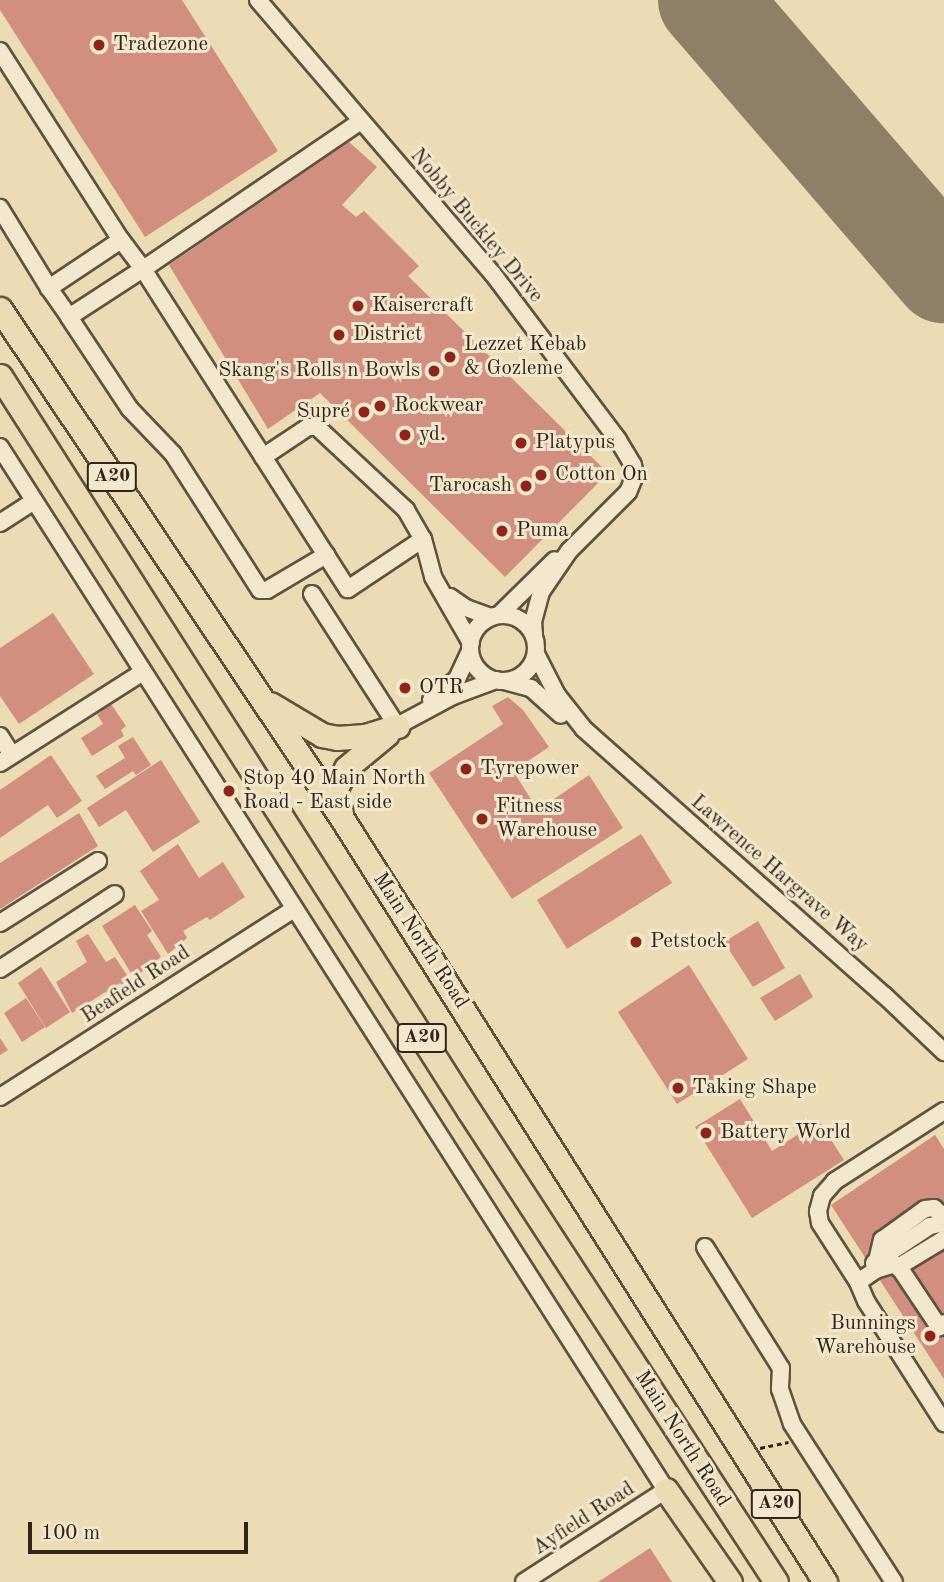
<!DOCTYPE html>
<html>
<head>
<meta charset="utf-8">
<style>
	body { margin:0 }
	#map { position:relative; width:944px; height:1582px; overflow:hidden; background:#ecdcb4; font-family:"Old Standard TT",serif }
	div>[style] { position:absolute }
	[style*='--x'] { left:calc(var(--x)*1px); top:calc(var(--y)*1px); width:calc(var(--w)*1px); rotate:calc(var(--a)*1deg) }
	.runway>* { height:100px; margin:-50px; padding:0 50px; transform-origin:50px; border-radius:50px; background:#8e8066 }
	.building>* { inset:0; background:#d28e7f }
	.path>* { height:2.5px; margin-top:-1.25px; transform-origin:0; background:repeating-linear-gradient(90deg,#302519 0 5px,transparent 0 8.5px) }
	.roads { filter:drop-shadow(2px 0 #5f5340) drop-shadow(-2px 0 #5f5340) drop-shadow(0 2px #5f5340) drop-shadow(0 -2px #5f5340) }
	.minor>* { height:16px; margin:-8px; padding:0 8px; transform-origin:8px; border-radius:8px; background:#f3e8ce }
	.minor>.ring { margin:-8px; padding:0; box-sizing:content-box; background:none; border:16px solid #f3e8ce; border-radius:50% }
	.highway>* { height:23px; margin:-11.5px; padding:0 11.5px; transform-origin:11.5px; border-radius:11.5px; background:#ecdcb4 }
	.dots>* { width:19px; height:19px; translate:-50% -50%; box-sizing:border-box; border:4px solid #f3e8ce; border-radius:50% }
	span { translate:-50% -50%; white-space:nowrap; text-align:center; line-height:1.15; -webkit-text-stroke:6px #f3e8ce; paint-order:stroke }
	.shield-label span { padding:2px 5px; background:#f3e8ce; border:2px solid; border-radius:5px; -webkit-text-stroke-width:0 }
	.shield-label { font-size:19px; color:#302519; font-weight:700 }
	.poi-label { font-size:21px; color:#302519 }
	.left { translate:0 -50%; text-align:left }
	.right { translate:-100% -50%; text-align:right }
	.street-label { font-size:21px; color:#302519 }
	.scale { position:absolute; left:28px; top:1522px; width:220px; height:32px; box-sizing:border-box; border:4px solid #302519; border-top:0; padding-left:9px; font-size:21px; line-height:24px; white-space:nowrap; color:#302519; -webkit-text-stroke:5px #f3e8ce; paint-order:stroke }
</style>
</head>
<body>
<div id="map">
	<div class="runway">
		<div style="--x:708;--y:0;--w:361;--a:49.2"></div>
	</div>
	<div class="building">
		<div style="clip-path:polygon(0 0,182px 0,278px 151px,145px 237px,0 10px)"></div>
		<div style="clip-path:polygon(349px 142px,377px 167px,342px 205px,356px 217px,364px 211px,419px 266px,408px 276px,608px 473px,505px 577px,320px 393px,268px 429px,169px 265px)"></div>
		<div style="clip-path:polygon(53px 613px,94px 674px,19px 724px,0 696px,0 648px)"></div>
		<div style="clip-path:polygon(508px 697px,523px 710px,549px 747px,513px 771px,538px 810px,589px 775px,623px 828px,512px 899px,429px 773px,503px 724px,492px 706px)"></div>
		<div style="clip-path:polygon(111px 704px,126px 726px,121px 730px,124px 736px,92px 756px,81px 738px,103px 724px,97px 714px)"></div>
		<div style="clip-path:polygon(133px 737px,151px 765px,136px 775px,133px 771px,105px 789px,96px 776px,125px 758px,118px 746px)"></div>
		<div style="clip-path:polygon(51px 755px,82px 801px,57px 818px,48px 805px,0 838px,0 790px)"></div>
		<div style="clip-path:polygon(161px 760px,200px 822px,153px 852px,126px 810px,99px 827px,87px 808px)"></div>
		<div style="clip-path:polygon(79px 813px,98px 846px,0 909px,0 863px)"></div>
		<div style="clip-path:polygon(641px 834px,672px 883px,567px 949px,537px 900px)"></div>
		<div style="clip-path:polygon(178px 844px,199px 878px,223px 862px,245px 897px,210px 920px,207px 917px,183px 931px,187px 938px,168px 954px,141px 911px,159px 900px,140px 871px)"></div>
		<div style="clip-path:polygon(135px 905px,152px 931px,147px 935px,161px 957px,134px 978px,102px 926px)"></div>
		<div style="clip-path:polygon(758px 921px,785px 968px,753px 987px,724px 942px)"></div>
		<div style="clip-path:polygon(88px 934px,106px 962px,115px 957px,130px 980px,122px 985px,120px 983px,72px 1013px,56px 982px,87px 962px,76px 941px)"></div>
		<div style="clip-path:polygon(689px 965px,748px 1059px,677px 1104px,618px 1012px)"></div>
		<div style="clip-path:polygon(41px 967px,70px 1012px,46px 1028px,18px 983px)"></div>
		<div style="clip-path:polygon(800px 974px,813px 997px,775px 1021px,760px 998px)"></div>
		<div style="clip-path:polygon(26px 998px,45px 1027px,22px 1042px,4px 1013px)"></div>
		<div style="clip-path:polygon(0 1038px,8px 1050px,0 1055px)"></div>
		<div style="clip-path:polygon(740px 1099px,772px 1151px,819px 1121px,844px 1160px,752px 1218px,695px 1127px)"></div>
		<div style="clip-path:polygon(935px 1135px,944px 1149px,944px 1379px,831px 1205px)"></div>
		<div style="clip-path:polygon(650px 1548px,672px 1582px,598px 1582px)"></div>
	</div>
	<div class="path">
		<div style="--x:760;--y:1448;--w:29;--a:-12"></div>
	</div>
	<div class="roads">
		<div class="minor">
			<div style="--x:258;--y:0;--w:361;--a:49.4"></div>
			<div style="--x:493;--y:274;--w:208;--a:53"></div>
			<div style="--x:618;--y:440;--w:29;--a:59"></div>
			<div style="--x:633;--y:465;--w:10;--a:79"></div>
			<div style="--x:635;--y:475;--w:18;--a:112"></div>
			<div style="--x:628;--y:492;--w:83;--a:135"></div>
			<div style="--x:569;--y:551;--w:50;--a:124.3"></div>
			<div style="--x:541;--y:592;--w:30;--a:105"></div>
			<div style="--x:533;--y:621;--w:15;--a:86"></div>
			<div style="--x:0;--y:51;--w:224;--a:57.4"></div>
			<div style="--x:121;--y:240;--w:87;--a:146.3"></div>
			<div style="--x:49;--y:288;--w:94;--a:-121.5"></div>
			<div style="--x:361;--y:121;--w:263;--a:145.8"></div>
			<div style="--x:143;--y:269;--w:380;--a:57.4"></div>
			<div style="--x:348;--y:589;--w:90;--a:-33.7"></div>
			<div style="--x:423;--y:539;--w:39;--a:75"></div>
			<div style="--x:433;--y:577;--w:76;--a:60.1"></div>
			<div style="--x:49;--y:288;--w:35;--a:55"></div>
			<div style="--x:69;--y:317;--w:88;--a:-33"></div>
			<div style="--x:143;--y:269;--w:36;--a:-127"></div>
			<div style="--x:69;--y:317;--w:110;--a:56.5"></div>
			<div style="--x:130;--y:409;--w:62;--a:46.3"></div>
			<div style="--x:173;--y:454;--w:161;--a:57.4"></div>
			<div style="--x:260;--y:590;--w:7;--a:0"></div>
			<div style="--x:267;--y:590;--w:69;--a:-30.7"></div>
			<div style="--x:0;--y:447;--w:1237;--a:57.44"></div>
			<div style="--x:666;--y:1490;--w:169;--a:147.1"></div>
			<div style="--x:263;--y:457;--w:54;--a:-33.7"></div>
			<div style="--x:308;--y:427;--w:9;--a:0"></div>
			<div style="--x:317;--y:427;--w:122;--a:43"></div>
			<div style="--x:406;--y:510;--w:34;--a:60"></div>
			<div style="--x:0;--y:523;--w:40;--a:-32.9"></div>
			<div style="--x:312;--y:594;--w:157;--a:57.2"></div>
			<div style="--x:397;--y:726;--w:64;--a:-28.2"></div>
			<div style="--x:453;--y:696;--w:46;--a:-20.4"></div>
			<div style="--x:450;--y:597;--w:19;--a:35"></div>
			<div style="--x:466;--y:608;--w:27;--a:20"></div>
			<div style="--x:499;--y:615;--w:78;--a:-44.5"></div>
			<div class="ring" style="left:470px;top:615px;width:50px;height:50px"></div>
			<div style="--x:536;--y:654;--w:46;--a:62.9"></div>
			<div style="--x:557;--y:695;--w:43;--a:51.5"></div>
			<div style="--x:584;--y:729;--w:401;--a:41.6"></div>
			<div style="--x:884;--y:995;--w:83;--a:43.5"></div>
			<div style="--x:504;--y:681;--w:28;--a:15"></div>
			<div style="--x:531;--y:688;--w:40;--a:42"></div>
			<div style="--x:431;--y:700;--w:33;--a:-39"></div>
			<div style="--x:457;--y:679;--w:31;--a:-65"></div>
			<div style="--x:0;--y:736;--w:22;--a:58"></div>
			<div style="--x:0;--y:763;--w:169;--a:-32.5"></div>
			<div style="--x:0;--y:923;--w:116;--a:-32.3"></div>
			<div style="--x:0;--y:969;--w:137;--a:-33.1"></div>
			<div style="--x:0;--y:1097;--w:349;--a:-32.6"></div>
			<div style="--x:944;--y:1111;--w:130;--a:147.3"></div>
			<div style="--x:835;--y:1181;--w:20;--a:131"></div>
			<div style="--x:822;--y:1196;--w:16;--a:105"></div>
			<div style="--x:818;--y:1211;--w:12;--a:81"></div>
			<div style="--x:820;--y:1223;--w:70;--a:57.2"></div>
			<div style="--x:858;--y:1282;--w:21;--a:67"></div>
			<div style="--x:866;--y:1301;--w:145;--a:57.4"></div>
			<div style="--x:705;--y:1247;--w:143;--a:57.9"></div>
			<div style="--x:781;--y:1368;--w:21;--a:93"></div>
			<div style="--x:780;--y:1389;--w:37;--a:71"></div>
			<div style="--x:792;--y:1424;--w:188;--a:57.2"></div>
			<div style="--x:877;--y:1261;--w:22;--a:-77"></div>
			<div style="--x:882;--y:1240;--w:53;--a:-35.8"></div>
			<div style="--x:925;--y:1209;--w:9;--a:-6"></div>
			<div style="--x:934;--y:1208;--w:13;--a:42"></div>
			<div style="--x:874;--y:1263;--w:67;--a:-33.5"></div>
			<div style="--x:930;--y:1226;--w:14;--a:-12"></div>
			<div style="--x:898;--y:1267;--w:54;--a:-31.3"></div>
			<div style="--x:858;--y:1282;--w:22;--a:-34"></div>
			<div style="--x:876;--y:1270;--w:19;--a:-18"></div>
			<div style="--x:894;--y:1264;--w:9;--a:41"></div>
			<div style="--x:901;--y:1270;--w:69;--a:56.3"></div>
			<div style="--x:939;--y:1327;--w:6;--a:-39"></div>
		</div>
		<div class="highway">
			<div style="--x:0;--y:309;--w:615;--a:56.13"></div>
			<div style="--x:343;--y:820;--w:902;--a:57.68"></div>
			<div style="--x:0;--y:376;--w:872;--a:57.46"></div>
			<div style="--x:469;--y:1111;--w:562;--a:56.9"></div>
			<div style="--x:270;--y:704;--w:61;--a:30.8"></div>
			<div style="--x:322;--y:735;--w:15;--a:11"></div>
			<div style="--x:337;--y:738;--w:28;--a:-4"></div>
			<div style="--x:365;--y:736;--w:34;--a:-17"></div>
			<div style="--x:341;--y:813;--w:22;--a:-108"></div>
			<div style="--x:334;--y:792;--w:27;--a:-63"></div>
			<div style="--x:346;--y:768;--w:53;--a:-39.7"></div>
			<div style="--x:666;--y:1490;--w:112;--a:55.2"></div>
		</div>
	</div>
	<div class="dots">
		<div style="left:99px;top:45px;background:#8f2418"></div>
		<div style="left:358px;top:306px;background:#8f2418"></div>
		<div style="left:339px;top:335px;background:#8f2418"></div>
		<div style="left:450px;top:357px;background:#8f2418"></div>
		<div style="left:434px;top:371px;background:#8f2418"></div>
		<div style="left:380px;top:406px;background:#8f2418"></div>
		<div style="left:364px;top:412px;background:#8f2418"></div>
		<div style="left:405px;top:435px;background:#8f2418"></div>
		<div style="left:521px;top:443px;background:#8f2418"></div>
		<div style="left:541px;top:475px;background:#8f2418"></div>
		<div style="left:526px;top:486px;background:#8f2418"></div>
		<div style="left:502px;top:531px;background:#8f2418"></div>
		<div style="left:405px;top:688px;background:#8f2418"></div>
		<div style="left:466px;top:769px;background:#8f2418"></div>
		<div style="left:229px;top:791px;background:#8f2418"></div>
		<div style="left:482px;top:819px;background:#8f2418"></div>
		<div style="left:636px;top:942px;background:#8f2418"></div>
		<div style="left:678px;top:1088px;background:#8f2418"></div>
		<div style="left:706px;top:1133px;background:#8f2418"></div>
		<div style="left:930px;top:1336px;background:#8f2418"></div>
	</div>
	<div class="shield-label">
		<span style="left:112px;top:477px">A20</span>
		<span style="left:422px;top:1038px">A20</span>
		<span style="left:776px;top:1504px">A20</span>
	</div>
	<div class="poi-label">
		<span class="left" style="left:113px;top:45px">Tradezone</span>
		<span class="left" style="left:372px;top:306px">Kaisercraft</span>
		<span class="left" style="left:353px;top:335px">District</span>
		<span class="left" style="left:464px;top:357px">Lezzet Kebab<br>&amp; Gozleme</span>
		<span class="right" style="left:420px;top:371px">Skang's Rolls n Bowls</span>
		<span class="left" style="left:394px;top:406px">Rockwear</span>
		<span class="right" style="left:350px;top:412px">Supré</span>
		<span class="left" style="left:419px;top:435px">yd.</span>
		<span class="left" style="left:535px;top:443px">Platypus</span>
		<span class="left" style="left:555px;top:475px">Cotton On</span>
		<span class="right" style="left:512px;top:486px">Tarocash</span>
		<span class="left" style="left:516px;top:531px">Puma</span>
		<span class="left" style="left:419px;top:688px">OTR</span>
		<span class="left" style="left:480px;top:769px">Tyrepower</span>
		<span class="left" style="left:243px;top:791px">Stop 40 Main North<br>Road - East side</span>
		<span class="left" style="left:496px;top:819px">Fitness<br>Warehouse</span>
		<span class="left" style="left:650px;top:942px">Petstock</span>
		<span class="left" style="left:692px;top:1088px">Taking Shape</span>
		<span class="left" style="left:720px;top:1133px">Battery World</span>
		<span class="right" style="left:916px;top:1336px">Bunnings<br>Warehouse</span>
	</div>
	<div class="street-label">
		<span style="left:476px;top:226px;rotate:50deg">Nobby Buckley Drive</span>
		<span style="left:779px;top:874px;rotate:41deg">Lawrence Hargrave Way</span>
		<span style="left:420px;top:941px;rotate:57deg">Main North Road</span>
		<span style="left:136px;top:985px;rotate:-33deg">Beafield Road</span>
		<span style="left:682px;top:1439px;rotate:57deg">Main North Road</span>
		<span style="left:584px;top:1519px;rotate:-33deg">Ayfield Road</span>
	</div>
	<div class="scale">100 m</div>
</div>
</body>
</html>
